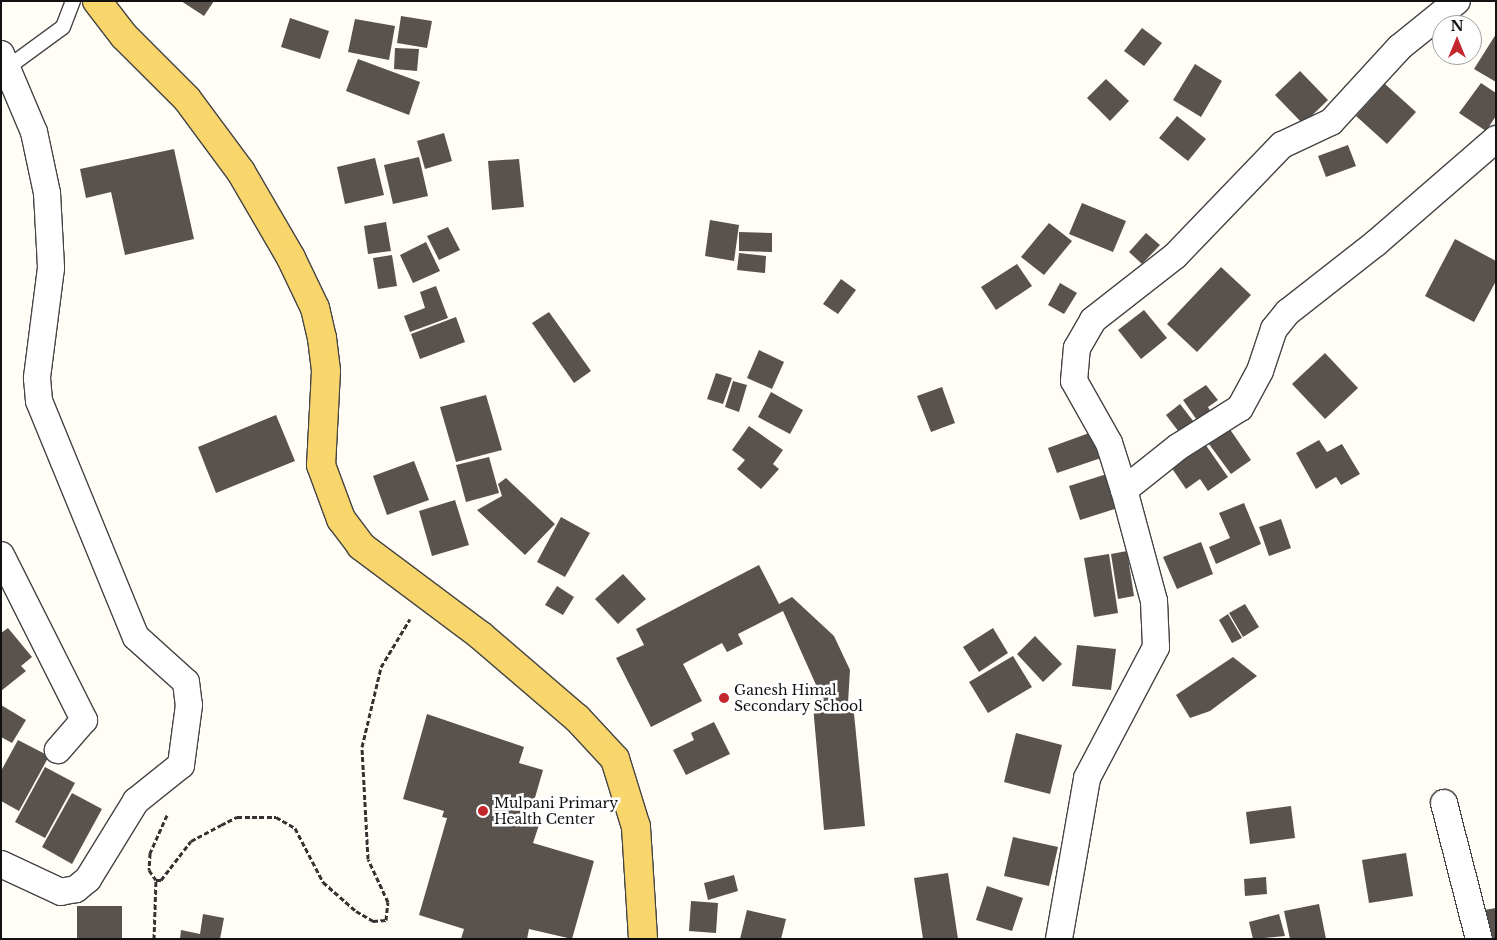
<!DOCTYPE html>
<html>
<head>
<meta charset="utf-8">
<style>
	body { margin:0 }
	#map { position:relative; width:1497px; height:940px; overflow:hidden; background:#fffdf5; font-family:"Libre Baskerville",serif }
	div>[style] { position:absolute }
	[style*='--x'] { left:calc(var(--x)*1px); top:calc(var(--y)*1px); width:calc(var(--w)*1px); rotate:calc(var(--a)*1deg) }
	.building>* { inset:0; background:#5a524d }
	.path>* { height:3px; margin-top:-1.5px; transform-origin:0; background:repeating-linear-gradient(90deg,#333 0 5px,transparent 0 7.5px) }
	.roads { filter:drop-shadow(1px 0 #444) drop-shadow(-1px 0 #444) drop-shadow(0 1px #444) drop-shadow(0 -1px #444) }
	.lane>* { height:14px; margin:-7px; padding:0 7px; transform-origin:7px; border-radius:7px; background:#fff }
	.street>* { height:26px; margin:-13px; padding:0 13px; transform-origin:13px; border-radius:13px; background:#fff }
	.primary>* { height:28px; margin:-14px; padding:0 14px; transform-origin:14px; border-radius:14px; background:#f9d66b }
	.dots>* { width:14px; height:14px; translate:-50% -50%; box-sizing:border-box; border:2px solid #fff; border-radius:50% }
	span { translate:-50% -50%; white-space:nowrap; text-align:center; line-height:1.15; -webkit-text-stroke:5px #fff; paint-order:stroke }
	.poi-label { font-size:14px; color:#111 }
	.left { translate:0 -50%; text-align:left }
	.frame { position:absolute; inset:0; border:2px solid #111; pointer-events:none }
	.north { position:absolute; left:1432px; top:15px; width:50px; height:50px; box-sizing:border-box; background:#fff; border:1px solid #a0a0a0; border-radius:50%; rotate:0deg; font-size:14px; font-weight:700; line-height:20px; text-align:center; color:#111 }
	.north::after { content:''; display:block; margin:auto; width:18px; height:22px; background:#c4262e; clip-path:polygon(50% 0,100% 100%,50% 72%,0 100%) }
</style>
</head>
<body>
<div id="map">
	<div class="building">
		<div style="clip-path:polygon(181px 1px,214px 1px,204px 16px)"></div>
		<div style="clip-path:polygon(401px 16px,432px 21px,427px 48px,397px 43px)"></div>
		<div style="clip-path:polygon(290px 18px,329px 31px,320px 59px,281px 47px)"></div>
		<div style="clip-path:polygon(355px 19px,395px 26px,389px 60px,348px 52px)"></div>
		<div style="clip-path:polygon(1142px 28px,1162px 43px,1144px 66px,1124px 51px)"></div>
		<div style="clip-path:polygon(1496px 34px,1496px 82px,1474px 69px)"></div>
		<div style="clip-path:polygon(395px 48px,419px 49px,417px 71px,394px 69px)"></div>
		<div style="clip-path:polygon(358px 59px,420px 82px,409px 115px,346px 91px)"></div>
		<div style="clip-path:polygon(1195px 64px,1222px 81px,1201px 117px,1173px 100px)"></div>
		<div style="clip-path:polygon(1300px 71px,1328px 100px,1303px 124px,1275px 95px)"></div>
		<div style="clip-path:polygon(1106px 79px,1129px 101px,1110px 121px,1087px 98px)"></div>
		<div style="clip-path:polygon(1481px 83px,1496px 93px,1496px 116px,1486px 131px,1459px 113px)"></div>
		<div style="clip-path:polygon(1385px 84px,1416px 112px,1387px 144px,1356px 116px)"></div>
		<div style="clip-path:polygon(1177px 116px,1206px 139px,1188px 161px,1159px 138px)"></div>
		<div style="clip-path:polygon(444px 133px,452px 161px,425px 169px,417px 141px)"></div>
		<div style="clip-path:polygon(1348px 145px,1356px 166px,1326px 177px,1318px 156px)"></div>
		<div style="clip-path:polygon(174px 149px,194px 239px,125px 255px,111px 192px,86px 198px,80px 169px)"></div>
		<div style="clip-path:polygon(419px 157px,428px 196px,393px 204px,384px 165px)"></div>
		<div style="clip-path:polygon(375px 158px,384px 195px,345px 204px,337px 167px)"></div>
		<div style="clip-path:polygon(519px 159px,524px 207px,492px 210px,488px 161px)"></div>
		<div style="clip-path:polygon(1082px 203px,1126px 221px,1113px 252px,1069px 234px)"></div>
		<div style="clip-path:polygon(710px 220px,739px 225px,734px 261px,705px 256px)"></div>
		<div style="clip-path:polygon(386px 222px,391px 251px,368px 254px,364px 226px)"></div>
		<div style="clip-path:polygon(1049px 223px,1072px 241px,1044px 275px,1021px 257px)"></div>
		<div style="clip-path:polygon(448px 227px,460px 250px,439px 260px,427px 236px)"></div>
		<div style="clip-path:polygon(739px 232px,772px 233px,772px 252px,739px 251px)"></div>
		<div style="clip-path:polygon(1146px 233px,1160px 245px,1142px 264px,1129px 252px)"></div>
		<div style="clip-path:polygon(1455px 239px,1496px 261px,1496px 281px,1474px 322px,1425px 296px)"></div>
		<div style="clip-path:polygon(426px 242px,440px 271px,413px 283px,400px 255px)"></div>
		<div style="clip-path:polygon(739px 253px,766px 256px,765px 273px,737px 270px)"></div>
		<div style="clip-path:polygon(392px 255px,397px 286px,378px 289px,373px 258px)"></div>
		<div style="clip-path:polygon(1017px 264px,1032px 286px,996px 310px,981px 287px)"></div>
		<div style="clip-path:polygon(1221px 267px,1251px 295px,1197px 352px,1167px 324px)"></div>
		<div style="clip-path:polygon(841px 279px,856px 290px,838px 314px,823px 304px)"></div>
		<div style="clip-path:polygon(1060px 283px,1077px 293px,1064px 314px,1048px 305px)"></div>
		<div style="clip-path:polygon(436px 286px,448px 318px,410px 332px,404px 316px,425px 308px,420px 292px)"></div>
		<div style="clip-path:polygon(1144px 310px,1167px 338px,1141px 359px,1118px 330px)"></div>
		<div style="clip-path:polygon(549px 312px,591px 371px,574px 383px,532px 323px)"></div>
		<div style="clip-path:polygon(456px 317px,465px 342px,420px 359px,411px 334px)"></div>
		<div style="clip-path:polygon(759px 350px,784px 362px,772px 389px,747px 378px)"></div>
		<div style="clip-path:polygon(1325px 353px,1358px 388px,1325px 419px,1292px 384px)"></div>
		<div style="clip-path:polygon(716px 373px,732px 378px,723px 404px,707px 399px)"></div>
		<div style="clip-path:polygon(733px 381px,747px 385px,739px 412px,725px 407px)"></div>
		<div style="clip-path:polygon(1206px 385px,1218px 400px,1208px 407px,1214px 417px,1201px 426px,1183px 400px)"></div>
		<div style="clip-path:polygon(942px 387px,955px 423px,931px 432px,917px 396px)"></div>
		<div style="clip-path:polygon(771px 392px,803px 410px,790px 434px,758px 417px)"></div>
		<div style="clip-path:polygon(486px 395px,502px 450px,456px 462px,440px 407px)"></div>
		<div style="clip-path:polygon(1180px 404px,1197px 426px,1182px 436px,1166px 415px)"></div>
		<div style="clip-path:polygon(276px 415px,295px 461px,216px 493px,198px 447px)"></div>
		<div style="clip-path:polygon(1227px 425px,1251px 460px,1231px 474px,1206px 440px)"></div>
		<div style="clip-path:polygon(749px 426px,783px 450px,773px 464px,779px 469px,761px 489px,737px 469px,745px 460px,732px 450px)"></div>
		<div style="clip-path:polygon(1092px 432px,1101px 458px,1057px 473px,1048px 448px)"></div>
		<div style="clip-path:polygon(1319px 440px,1327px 452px,1342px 444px,1360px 474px,1341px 485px,1336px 477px,1316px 489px,1296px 453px)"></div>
		<div style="clip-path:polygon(1203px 441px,1228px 477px,1208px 491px,1200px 479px,1186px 489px,1169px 464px)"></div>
		<div style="clip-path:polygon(489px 457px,499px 493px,466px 502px,456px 465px)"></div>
		<div style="clip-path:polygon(414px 461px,429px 500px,387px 515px,373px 476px)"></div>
		<div style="clip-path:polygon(1110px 473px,1121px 507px,1080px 520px,1069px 486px)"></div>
		<div style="clip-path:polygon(506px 478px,555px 524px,525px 555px,477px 510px,502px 496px,498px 484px)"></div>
		<div style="clip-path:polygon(455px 500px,469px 545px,432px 556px,419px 511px)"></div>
		<div style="clip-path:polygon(1244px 503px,1261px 544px,1216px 564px,1209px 547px,1230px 538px,1219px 513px)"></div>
		<div style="clip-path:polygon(561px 517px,590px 533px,565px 577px,537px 562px)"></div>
		<div style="clip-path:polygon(1281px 519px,1291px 548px,1269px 556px,1259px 527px)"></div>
		<div style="clip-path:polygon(1201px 542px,1213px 574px,1177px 589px,1163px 557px)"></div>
		<div style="clip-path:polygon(1127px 551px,1134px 596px,1118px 599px,1111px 554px)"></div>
		<div style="clip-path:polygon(1109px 554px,1118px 613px,1094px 617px,1084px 558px)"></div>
		<div style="clip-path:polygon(759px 565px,779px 604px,792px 597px,834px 636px,850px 670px,848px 703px,853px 703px,865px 826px,824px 830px,813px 706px,825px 705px,783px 611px,738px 634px,743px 644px,727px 652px,722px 643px,683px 664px,702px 701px,651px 727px,616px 658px,644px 645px,636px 629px)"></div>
		<div style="clip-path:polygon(623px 574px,646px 599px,618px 624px,595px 599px)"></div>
		<div style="clip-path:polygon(557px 586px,574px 597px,563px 615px,545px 605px)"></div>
		<div style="clip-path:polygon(1245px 604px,1259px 627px,1243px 637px,1229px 613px)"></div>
		<div style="clip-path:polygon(1228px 614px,1242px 638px,1232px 643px,1219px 620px)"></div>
		<div style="clip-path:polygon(8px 628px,32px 657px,21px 666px,26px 671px,1px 691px,1px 633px)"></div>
		<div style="clip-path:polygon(993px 628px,1008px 653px,979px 672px,963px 647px)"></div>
		<div style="clip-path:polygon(1035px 636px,1062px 664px,1043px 682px,1017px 654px)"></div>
		<div style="clip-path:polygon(1077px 645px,1116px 649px,1111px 690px,1072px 686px)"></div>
		<div style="clip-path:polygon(1013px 656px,1032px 687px,988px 713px,969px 682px)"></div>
		<div style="clip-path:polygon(1233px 657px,1257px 676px,1210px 711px,1190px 718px,1176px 695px)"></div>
		<div style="clip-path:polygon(1px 705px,26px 720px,12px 743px,1px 737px)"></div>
		<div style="clip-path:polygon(427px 714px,524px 747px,519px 763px,543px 770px,530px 815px,541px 819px,533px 843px,594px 861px,572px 939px,529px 929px,527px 939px,461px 939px,464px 929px,419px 915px,447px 818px,442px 817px,444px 811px,403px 799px)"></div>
		<div style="clip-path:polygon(714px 722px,730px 754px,686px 775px,673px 750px,694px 740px,691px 733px)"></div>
		<div style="clip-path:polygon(1016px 733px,1062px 745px,1050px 794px,1004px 782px)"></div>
		<div style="clip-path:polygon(18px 740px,49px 756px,19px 811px,1px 801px,1px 771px)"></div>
		<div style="clip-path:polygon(45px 767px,75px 783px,45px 838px,15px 822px)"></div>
		<div style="clip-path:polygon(72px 793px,102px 809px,72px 864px,42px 847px)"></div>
		<div style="clip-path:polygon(1291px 806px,1295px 838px,1250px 844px,1246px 812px)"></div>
		<div style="clip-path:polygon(1013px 837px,1058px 847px,1049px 886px,1004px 876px)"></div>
		<div style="clip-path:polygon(1406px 853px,1413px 896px,1369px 903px,1362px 860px)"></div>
		<div style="clip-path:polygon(948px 873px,958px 939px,923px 939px,914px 878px)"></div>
		<div style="clip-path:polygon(734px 875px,738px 891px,708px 900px,704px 883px)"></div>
		<div style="clip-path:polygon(1266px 877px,1267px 894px,1245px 896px,1244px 879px)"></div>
		<div style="clip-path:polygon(987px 886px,1023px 898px,1012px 931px,976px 920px)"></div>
		<div style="clip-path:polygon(691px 901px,718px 903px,716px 933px,689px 931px)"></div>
		<div style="clip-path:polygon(1319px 904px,1326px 939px,1290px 939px,1284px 911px)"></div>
		<div style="clip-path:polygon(77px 906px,122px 906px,122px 939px,77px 939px)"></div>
		<div style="clip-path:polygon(1496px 908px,1496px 939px,1488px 939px,1484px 910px)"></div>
		<div style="clip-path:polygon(747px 910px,786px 919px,781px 939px,740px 939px)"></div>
		<div style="clip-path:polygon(203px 914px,224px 918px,220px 939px,180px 939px,181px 930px,200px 934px)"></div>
		<div style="clip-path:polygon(1279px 914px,1285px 936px,1253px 939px,1249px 922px)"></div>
	</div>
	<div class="path">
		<div style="--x:167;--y:815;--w:42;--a:114.1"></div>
		<div style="--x:150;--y:853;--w:17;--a:93"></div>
		<div style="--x:149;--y:870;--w:12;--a:55"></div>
		<div style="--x:156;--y:880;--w:5;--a:0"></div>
		<div style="--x:161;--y:880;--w:49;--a:-52.4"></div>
		<div style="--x:191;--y:841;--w:34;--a:-28"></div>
		<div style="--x:221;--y:825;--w:18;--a:-27"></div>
		<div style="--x:237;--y:817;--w:39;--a:0"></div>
		<div style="--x:276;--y:817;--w:22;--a:30"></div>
		<div style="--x:295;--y:828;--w:61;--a:62.6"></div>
		<div style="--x:323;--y:882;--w:44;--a:41.3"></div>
		<div style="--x:356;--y:911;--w:20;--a:30"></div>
		<div style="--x:373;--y:921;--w:13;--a:-4"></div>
		<div style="--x:386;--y:920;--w:18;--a:-84"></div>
		<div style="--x:388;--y:902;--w:47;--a:-114.9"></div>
		<div style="--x:368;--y:859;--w:112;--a:-93.1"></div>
		<div style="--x:362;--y:747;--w:82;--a:-76.6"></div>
		<div style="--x:381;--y:667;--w:56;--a:-58.9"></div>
		<div style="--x:154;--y:939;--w:59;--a:-88.1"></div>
	</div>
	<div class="roads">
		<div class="lane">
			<div style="--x:7;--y:68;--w:69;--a:-36.2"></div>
			<div style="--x:63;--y:27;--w:28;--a:-69"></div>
		</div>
		<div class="street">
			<div style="--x:1;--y:54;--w:85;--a:67.1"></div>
			<div style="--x:34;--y:132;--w:62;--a:78"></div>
			<div style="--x:47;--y:193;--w:75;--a:86.9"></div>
			<div style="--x:51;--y:268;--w:111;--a:97.3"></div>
			<div style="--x:37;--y:378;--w:23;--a:85"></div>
			<div style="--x:39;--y:401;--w:255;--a:67.7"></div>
			<div style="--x:136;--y:637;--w:67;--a:42"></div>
			<div style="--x:186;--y:682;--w:23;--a:83"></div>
			<div style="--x:189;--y:705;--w:61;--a:97.6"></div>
			<div style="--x:181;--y:765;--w:58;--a:141.3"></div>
			<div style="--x:136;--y:801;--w:92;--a:121.6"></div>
			<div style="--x:88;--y:879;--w:16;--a:140"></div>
			<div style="--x:76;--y:889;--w:15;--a:169"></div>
			<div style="--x:61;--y:892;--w:66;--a:-155"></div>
			<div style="--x:1124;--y:490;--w:49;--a:-107.7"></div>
			<div style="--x:1109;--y:443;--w:71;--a:-119.4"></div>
			<div style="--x:1074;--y:381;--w:33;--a:-85"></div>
			<div style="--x:1077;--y:348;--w:32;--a:-60"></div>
			<div style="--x:1093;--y:320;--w:104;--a:-38"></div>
			<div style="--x:1175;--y:256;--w:154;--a:-46.1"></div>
			<div style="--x:1282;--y:145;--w:54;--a:-25.1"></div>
			<div style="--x:1331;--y:122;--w:102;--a:-47.4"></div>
			<div style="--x:1400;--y:47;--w:73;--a:-38.9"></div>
			<div style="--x:1;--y:555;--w:185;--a:63.3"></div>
			<div style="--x:84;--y:720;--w:40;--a:131"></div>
			<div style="--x:1444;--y:803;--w:140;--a:75.6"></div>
			<div style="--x:1059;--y:939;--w:163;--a:-80.1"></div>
			<div style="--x:1087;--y:778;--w:148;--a:-62.2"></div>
			<div style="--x:1156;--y:647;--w:46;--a:-92.5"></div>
			<div style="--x:1154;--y:601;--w:115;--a:-105.1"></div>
			<div style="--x:1124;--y:490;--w:69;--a:-38.5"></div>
			<div style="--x:1178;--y:447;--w:73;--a:-32.2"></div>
			<div style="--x:1240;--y:408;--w:42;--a:-61.6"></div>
			<div style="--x:1260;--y:371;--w:44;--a:-71.6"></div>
			<div style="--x:1274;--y:329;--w:22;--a:-51"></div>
			<div style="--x:1288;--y:312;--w:112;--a:-38.1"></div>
			<div style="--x:1376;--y:243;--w:159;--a:-40.9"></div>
		</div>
		<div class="primary">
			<div style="--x:97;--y:1;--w:44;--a:52.4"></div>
			<div style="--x:124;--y:36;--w:89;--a:45"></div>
			<div style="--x:187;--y:99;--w:91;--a:53.5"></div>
			<div style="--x:241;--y:172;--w:99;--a:59.8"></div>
			<div style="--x:291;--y:258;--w:55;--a:64.4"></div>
			<div style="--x:315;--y:308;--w:31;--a:77"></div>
			<div style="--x:322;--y:338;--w:33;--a:83"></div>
			<div style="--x:326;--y:371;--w:94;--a:93"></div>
			<div style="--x:321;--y:465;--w:58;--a:69.7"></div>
			<div style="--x:341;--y:519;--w:34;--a:53"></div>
			<div style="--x:361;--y:546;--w:149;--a:36.8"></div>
			<div style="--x:480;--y:635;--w:128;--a:40.6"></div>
			<div style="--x:577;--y:718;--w:56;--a:47.2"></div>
			<div style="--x:615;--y:759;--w:71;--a:72.8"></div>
			<div style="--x:636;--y:827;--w:112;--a:86.4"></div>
		</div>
	</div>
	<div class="dots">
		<div style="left:724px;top:698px;background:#c4262e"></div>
		<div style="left:483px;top:811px;background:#c4262e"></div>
	</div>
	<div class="poi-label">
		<span class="left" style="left:734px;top:698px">Ganesh Himal<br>Secondary School</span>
		<span class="left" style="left:494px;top:811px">Mulpani Primary<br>Health Center</span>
	</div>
	<div class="frame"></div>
	<div class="north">N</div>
</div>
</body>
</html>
